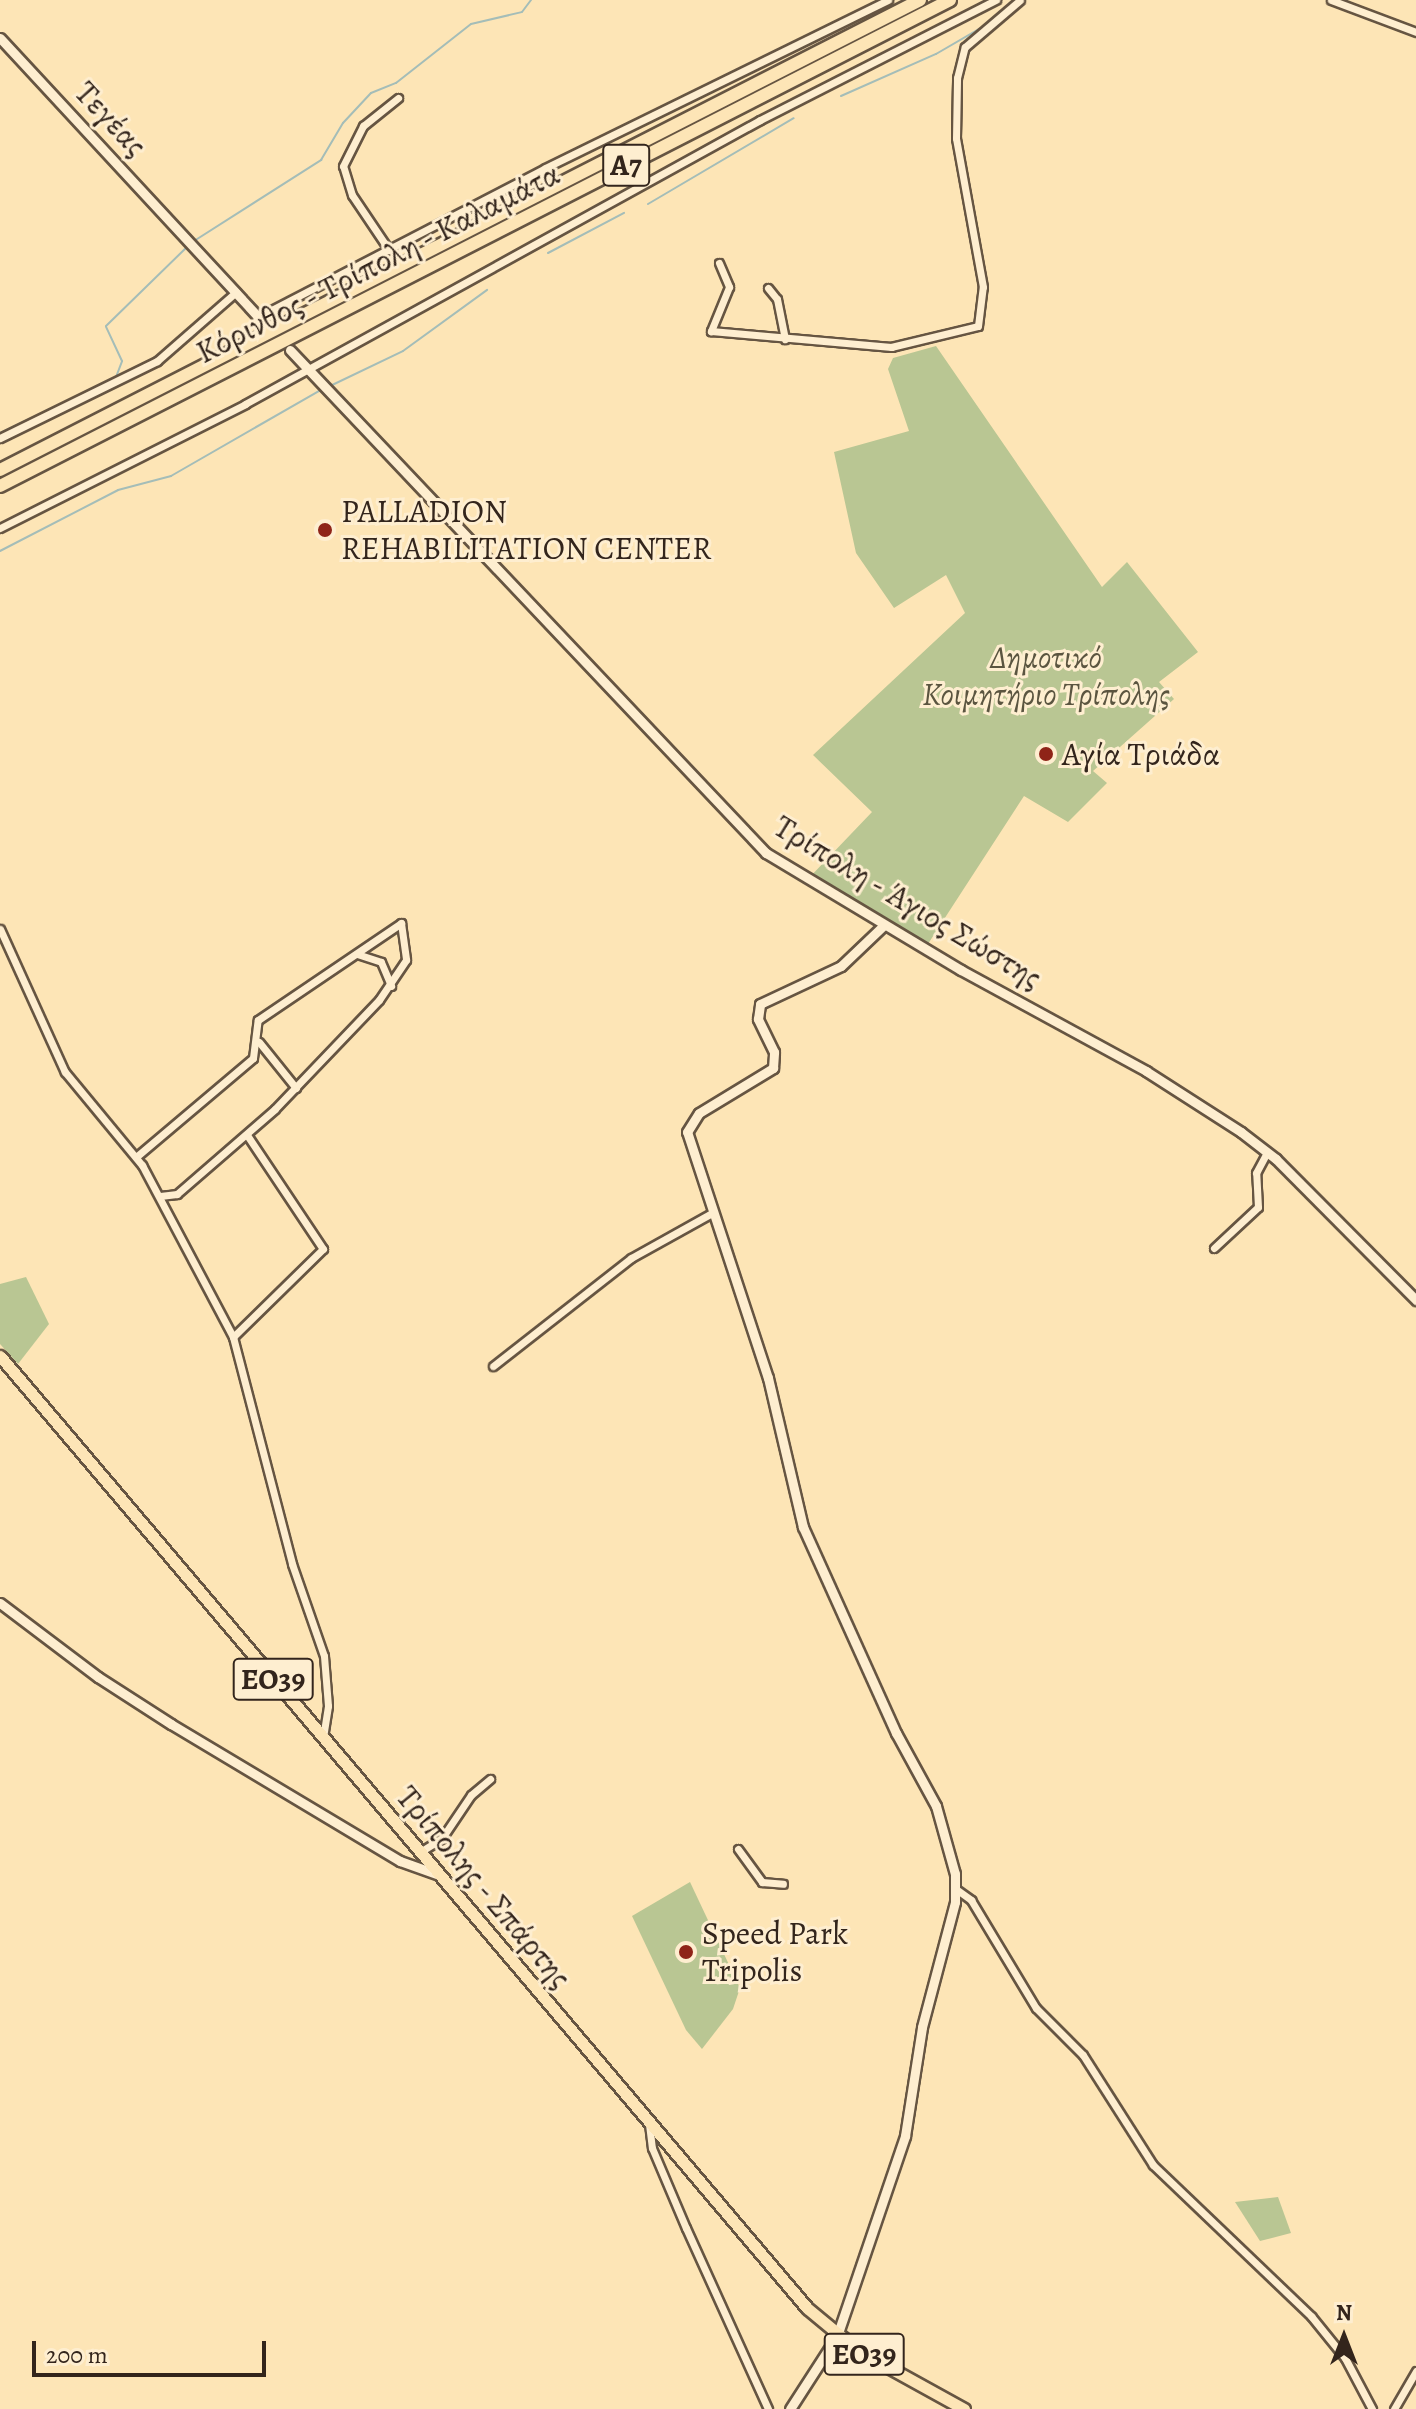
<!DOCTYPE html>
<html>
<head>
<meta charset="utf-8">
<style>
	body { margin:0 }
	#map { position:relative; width:1416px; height:2409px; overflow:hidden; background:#fde5b6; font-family:Alegreya,serif }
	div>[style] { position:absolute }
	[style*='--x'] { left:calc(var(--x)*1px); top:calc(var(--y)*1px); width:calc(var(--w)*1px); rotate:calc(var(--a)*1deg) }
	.green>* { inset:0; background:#b9c693 }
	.stream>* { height:2px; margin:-1px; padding:0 1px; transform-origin:1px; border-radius:1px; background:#a4bdb8 }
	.roads { filter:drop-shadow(2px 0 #665542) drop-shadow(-2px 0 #665542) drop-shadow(0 2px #665542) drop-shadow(0 -2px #665542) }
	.street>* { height:7px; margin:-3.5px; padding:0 3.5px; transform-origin:3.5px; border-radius:3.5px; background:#feeed0 }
	.secondary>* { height:9px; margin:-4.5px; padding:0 4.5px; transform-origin:4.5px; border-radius:4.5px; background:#feeed0 }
	.primary>* { height:11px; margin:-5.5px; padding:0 5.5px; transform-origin:5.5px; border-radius:5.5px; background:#fde5b6 }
	.highway>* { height:12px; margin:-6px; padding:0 6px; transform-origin:6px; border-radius:6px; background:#fde5b6 }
	.dots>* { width:22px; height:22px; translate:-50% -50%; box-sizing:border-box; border:4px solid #feeed0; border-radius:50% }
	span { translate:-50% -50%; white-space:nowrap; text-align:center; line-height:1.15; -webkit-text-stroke:6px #feeed0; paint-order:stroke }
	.shield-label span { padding:2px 6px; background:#feeed0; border:2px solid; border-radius:6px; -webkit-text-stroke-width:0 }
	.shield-label { font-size:30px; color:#33251c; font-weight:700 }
	.street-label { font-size:32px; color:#33251c }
	.poi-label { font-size:32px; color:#33251c }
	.left { translate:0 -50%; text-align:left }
	.park-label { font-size:32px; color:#5b5540; font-style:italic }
	.north { position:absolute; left:1304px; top:2297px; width:80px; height:80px; -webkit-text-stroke:6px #feeed0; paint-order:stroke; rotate:0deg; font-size:22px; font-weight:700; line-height:32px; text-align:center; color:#33251c }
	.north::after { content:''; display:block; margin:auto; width:28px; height:36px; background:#33251c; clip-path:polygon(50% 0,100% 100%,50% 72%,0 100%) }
	.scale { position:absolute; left:32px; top:2341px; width:234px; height:36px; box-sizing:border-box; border:4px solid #33251c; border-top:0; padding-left:10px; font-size:24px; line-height:28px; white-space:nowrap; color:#33251c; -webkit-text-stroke:6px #feeed0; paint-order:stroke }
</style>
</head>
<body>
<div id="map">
	<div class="green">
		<div style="clip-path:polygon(936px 346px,1102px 587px,1127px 562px,1198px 652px,1159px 682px,1174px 699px,1093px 771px,1107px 783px,1068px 822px,1024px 796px,926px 947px,807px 880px,872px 812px,813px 755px,965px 613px,946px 575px,894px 608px,856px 553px,834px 452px,909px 431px,888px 369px,893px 358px)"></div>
		<div style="clip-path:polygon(26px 1277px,49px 1324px,18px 1364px,0 1344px,0 1284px)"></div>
		<div style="clip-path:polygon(690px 1882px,740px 1988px,733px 2009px,702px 2049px,686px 2030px,632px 1916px)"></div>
		<div style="clip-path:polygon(1278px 2197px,1291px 2233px,1260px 2241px,1235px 2202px)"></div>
	</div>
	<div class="stream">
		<div style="--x:841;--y:96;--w:104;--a:-23.9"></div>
		<div style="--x:936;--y:54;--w:58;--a:-30.1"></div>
		<div style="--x:648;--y:204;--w:169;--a:-30.5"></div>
		<div style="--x:194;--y:241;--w:151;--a:-32.5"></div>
		<div style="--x:321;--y:160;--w:43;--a:-59.3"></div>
		<div style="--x:343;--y:123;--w:41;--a:-47"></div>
		<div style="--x:371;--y:93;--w:27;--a:-22"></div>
		<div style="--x:396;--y:83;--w:95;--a:-38.2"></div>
		<div style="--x:471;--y:24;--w:52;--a:-13.2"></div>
		<div style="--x:522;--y:12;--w:15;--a:-53"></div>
		<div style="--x:548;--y:253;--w:86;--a:-27.8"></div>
		<div style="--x:116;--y:377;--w:17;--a:-69"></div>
		<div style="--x:122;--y:361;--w:38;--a:-115"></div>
		<div style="--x:106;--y:326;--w:116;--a:-44.3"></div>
		<div style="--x:328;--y:387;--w:83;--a:-25.6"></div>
		<div style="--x:403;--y:351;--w:104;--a:-36"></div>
		<div style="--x:0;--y:433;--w:111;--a:-25.6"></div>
		<div style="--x:0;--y:551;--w:133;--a:-27.3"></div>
		<div style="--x:118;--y:490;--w:55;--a:-14.8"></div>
		<div style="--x:171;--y:476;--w:174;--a:-29.9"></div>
	</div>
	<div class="roads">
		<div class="street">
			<div style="--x:1331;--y:0;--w:91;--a:20.6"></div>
			<div style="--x:389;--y:250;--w:66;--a:-123.9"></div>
			<div style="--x:352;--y:195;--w:30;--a:-107"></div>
			<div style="--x:343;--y:166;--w:45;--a:-63.4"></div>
			<div style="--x:363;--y:126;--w:45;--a:-38.7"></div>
			<div style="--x:719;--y:263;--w:26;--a:67"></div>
			<div style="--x:729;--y:287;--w:48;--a:112.2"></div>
			<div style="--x:711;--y:331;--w:181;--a:5.1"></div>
			<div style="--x:891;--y:347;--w:89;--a:-13.6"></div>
			<div style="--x:978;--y:326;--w:39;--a:-83"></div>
			<div style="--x:983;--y:287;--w:151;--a:-100.3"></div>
			<div style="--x:956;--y:138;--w:60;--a:-89"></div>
			<div style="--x:957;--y:78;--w:32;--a:-76"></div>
			<div style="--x:965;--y:47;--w:72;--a:-40.5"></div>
			<div style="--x:768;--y:288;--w:14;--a:51"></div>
			<div style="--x:777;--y:299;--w:41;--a:78.7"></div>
			<div style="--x:258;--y:317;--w:323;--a:-27.4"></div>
			<div style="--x:545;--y:168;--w:382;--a:-26.1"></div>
			<div style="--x:0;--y:438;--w:175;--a:-26.1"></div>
			<div style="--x:157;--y:361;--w:105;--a:-41.1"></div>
			<div style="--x:0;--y:528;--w:275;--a:-26.8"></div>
			<div style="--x:245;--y:404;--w:588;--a:-28.87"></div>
			<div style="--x:760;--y:120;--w:265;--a:-27"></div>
			<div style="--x:0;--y:929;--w:157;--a:65.6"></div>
			<div style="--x:65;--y:1072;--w:121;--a:50.4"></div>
			<div style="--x:142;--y:1165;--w:195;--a:62.1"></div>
			<div style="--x:233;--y:1337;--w:235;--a:75.4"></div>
			<div style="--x:292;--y:1564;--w:97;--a:70.8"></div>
			<div style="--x:324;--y:1656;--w:50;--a:85.4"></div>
			<div style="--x:328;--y:1706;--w:30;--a:99"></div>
			<div style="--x:357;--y:954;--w:25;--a:18"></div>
			<div style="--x:381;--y:962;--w:26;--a:67"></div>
			<div style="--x:259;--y:1042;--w:59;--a:51.2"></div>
			<div style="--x:136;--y:1157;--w:153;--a:-40.2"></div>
			<div style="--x:253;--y:1058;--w:38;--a:-83"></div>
			<div style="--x:258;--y:1020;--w:173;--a:-34.1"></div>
			<div style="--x:401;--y:923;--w:37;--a:82"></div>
			<div style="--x:406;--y:960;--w:48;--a:124"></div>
			<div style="--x:379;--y:1000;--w:151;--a:133.7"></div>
			<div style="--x:275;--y:1109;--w:130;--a:139.1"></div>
			<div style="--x:177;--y:1194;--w:17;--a:173"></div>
			<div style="--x:1214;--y:1248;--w:60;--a:-43"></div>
			<div style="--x:1258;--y:1207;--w:34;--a:-93"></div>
			<div style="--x:1256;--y:1173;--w:24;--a:-62"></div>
			<div style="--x:233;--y:1337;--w:126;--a:-44.4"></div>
			<div style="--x:323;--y:1249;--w:137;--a:-123.7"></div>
			<div style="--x:493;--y:1366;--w:175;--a:-38"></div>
			<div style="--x:631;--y:1258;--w:93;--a:-29.1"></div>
			<div style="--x:738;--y:1849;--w:41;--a:54"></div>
			<div style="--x:762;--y:1882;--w:21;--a:5"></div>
			<div style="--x:420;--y:1852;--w:26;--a:-32"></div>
			<div style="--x:442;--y:1838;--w:52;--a:-56"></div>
			<div style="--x:471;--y:1795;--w:25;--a:-40"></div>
			<div style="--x:956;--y:1889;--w:19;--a:36"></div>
			<div style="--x:971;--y:1900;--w:126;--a:59"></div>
			<div style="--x:1036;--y:2008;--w:66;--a:45"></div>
			<div style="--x:1083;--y:2055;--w:130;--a:57.5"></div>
			<div style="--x:1153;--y:2165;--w:219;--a:43.7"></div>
			<div style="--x:1311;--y:2316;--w:54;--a:51"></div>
			<div style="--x:1345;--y:2358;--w:58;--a:62.1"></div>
			<div style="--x:649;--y:2124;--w:24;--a:83"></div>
			<div style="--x:652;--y:2148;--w:87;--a:67"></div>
			<div style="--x:686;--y:2228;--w:199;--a:65.6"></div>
			<div style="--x:1394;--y:2409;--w:44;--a:-59.9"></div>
		</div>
		<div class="secondary">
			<div style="--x:0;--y:38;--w:393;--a:47.2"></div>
			<div style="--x:290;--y:350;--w:693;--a:46.58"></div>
			<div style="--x:766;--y:853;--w:227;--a:31"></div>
			<div style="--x:961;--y:970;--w:211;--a:28.6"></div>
			<div style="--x:1146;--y:1071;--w:113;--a:32.7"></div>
			<div style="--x:1241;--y:1132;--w:44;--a:37.6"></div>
			<div style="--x:1276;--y:1159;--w:199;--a:45.2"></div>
			<div style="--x:0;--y:1603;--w:123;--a:37.1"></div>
			<div style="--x:98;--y:1677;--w:87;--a:32.8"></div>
			<div style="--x:171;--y:1724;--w:267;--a:30.9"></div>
			<div style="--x:400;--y:1861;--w:41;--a:19.7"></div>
			<div style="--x:790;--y:2409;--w:87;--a:-57.2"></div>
			<div style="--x:837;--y:2336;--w:211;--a:-71.2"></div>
			<div style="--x:905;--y:2136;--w:110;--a:-81.1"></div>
			<div style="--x:922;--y:2027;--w:129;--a:-75.2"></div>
			<div style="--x:955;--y:1902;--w:28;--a:-90"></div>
			<div style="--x:955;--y:1874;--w:71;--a:-105.6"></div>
			<div style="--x:936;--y:1806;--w:83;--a:-118.7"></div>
			<div style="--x:896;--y:1733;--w:226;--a:-114.3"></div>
			<div style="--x:803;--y:1527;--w:153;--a:-103.2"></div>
			<div style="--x:768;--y:1378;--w:259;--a:-108.2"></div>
			<div style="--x:687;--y:1132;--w:22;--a:-58"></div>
			<div style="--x:699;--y:1113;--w:87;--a:-31.3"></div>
			<div style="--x:773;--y:1068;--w:16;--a:-86"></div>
			<div style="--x:774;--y:1052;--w:37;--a:-116"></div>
			<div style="--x:758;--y:1019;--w:15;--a:-82"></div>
			<div style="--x:760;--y:1004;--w:89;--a:-25.1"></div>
			<div style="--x:841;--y:966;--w:59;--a:-43.6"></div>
		</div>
		<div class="primary">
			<div style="--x:0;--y:1356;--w:1248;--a:49.71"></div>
			<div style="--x:807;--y:2308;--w:67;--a:39.6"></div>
			<div style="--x:859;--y:2351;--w:120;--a:28.9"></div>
		</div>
		<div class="highway">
			<div style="--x:0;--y:470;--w:1033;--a:-27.06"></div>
			<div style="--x:0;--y:486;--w:1067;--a:-27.09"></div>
		</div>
	</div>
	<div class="dots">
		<div style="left:325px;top:530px;background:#8f2418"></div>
		<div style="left:1046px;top:754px;background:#8f2418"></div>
		<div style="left:686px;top:1952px;background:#8f2418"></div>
	</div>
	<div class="shield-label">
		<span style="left:626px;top:165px">Α7</span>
		<span style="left:273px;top:1679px">ΕΟ39</span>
		<span style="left:864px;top:2354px">ΕΟ39</span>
	</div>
	<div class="street-label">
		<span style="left:111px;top:119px;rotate:47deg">Τεγέας</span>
		<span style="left:378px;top:263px;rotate:-27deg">Κόρινθος - Τρίπολη - Καλαμάτα</span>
		<span style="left:908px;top:902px;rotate:31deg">Τρίπολη - Άγιος Σώστης</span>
		<span style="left:484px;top:1887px;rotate:50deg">Τρίπολης - Σπάρτης</span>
	</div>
	<div class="poi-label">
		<span class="left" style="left:341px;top:530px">PALLADION<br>REHABILITATION CENTER</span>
		<span class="left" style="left:1062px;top:754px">Αγία Τριάδα</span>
		<span class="left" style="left:702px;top:1952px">Speed Park<br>Tripolis</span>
	</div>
	<div class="park-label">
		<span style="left:1046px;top:676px">Δημοτικό<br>Κοιμητήριο Τρίπολης</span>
	</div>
	<div class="north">N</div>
	<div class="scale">200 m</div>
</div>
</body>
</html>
